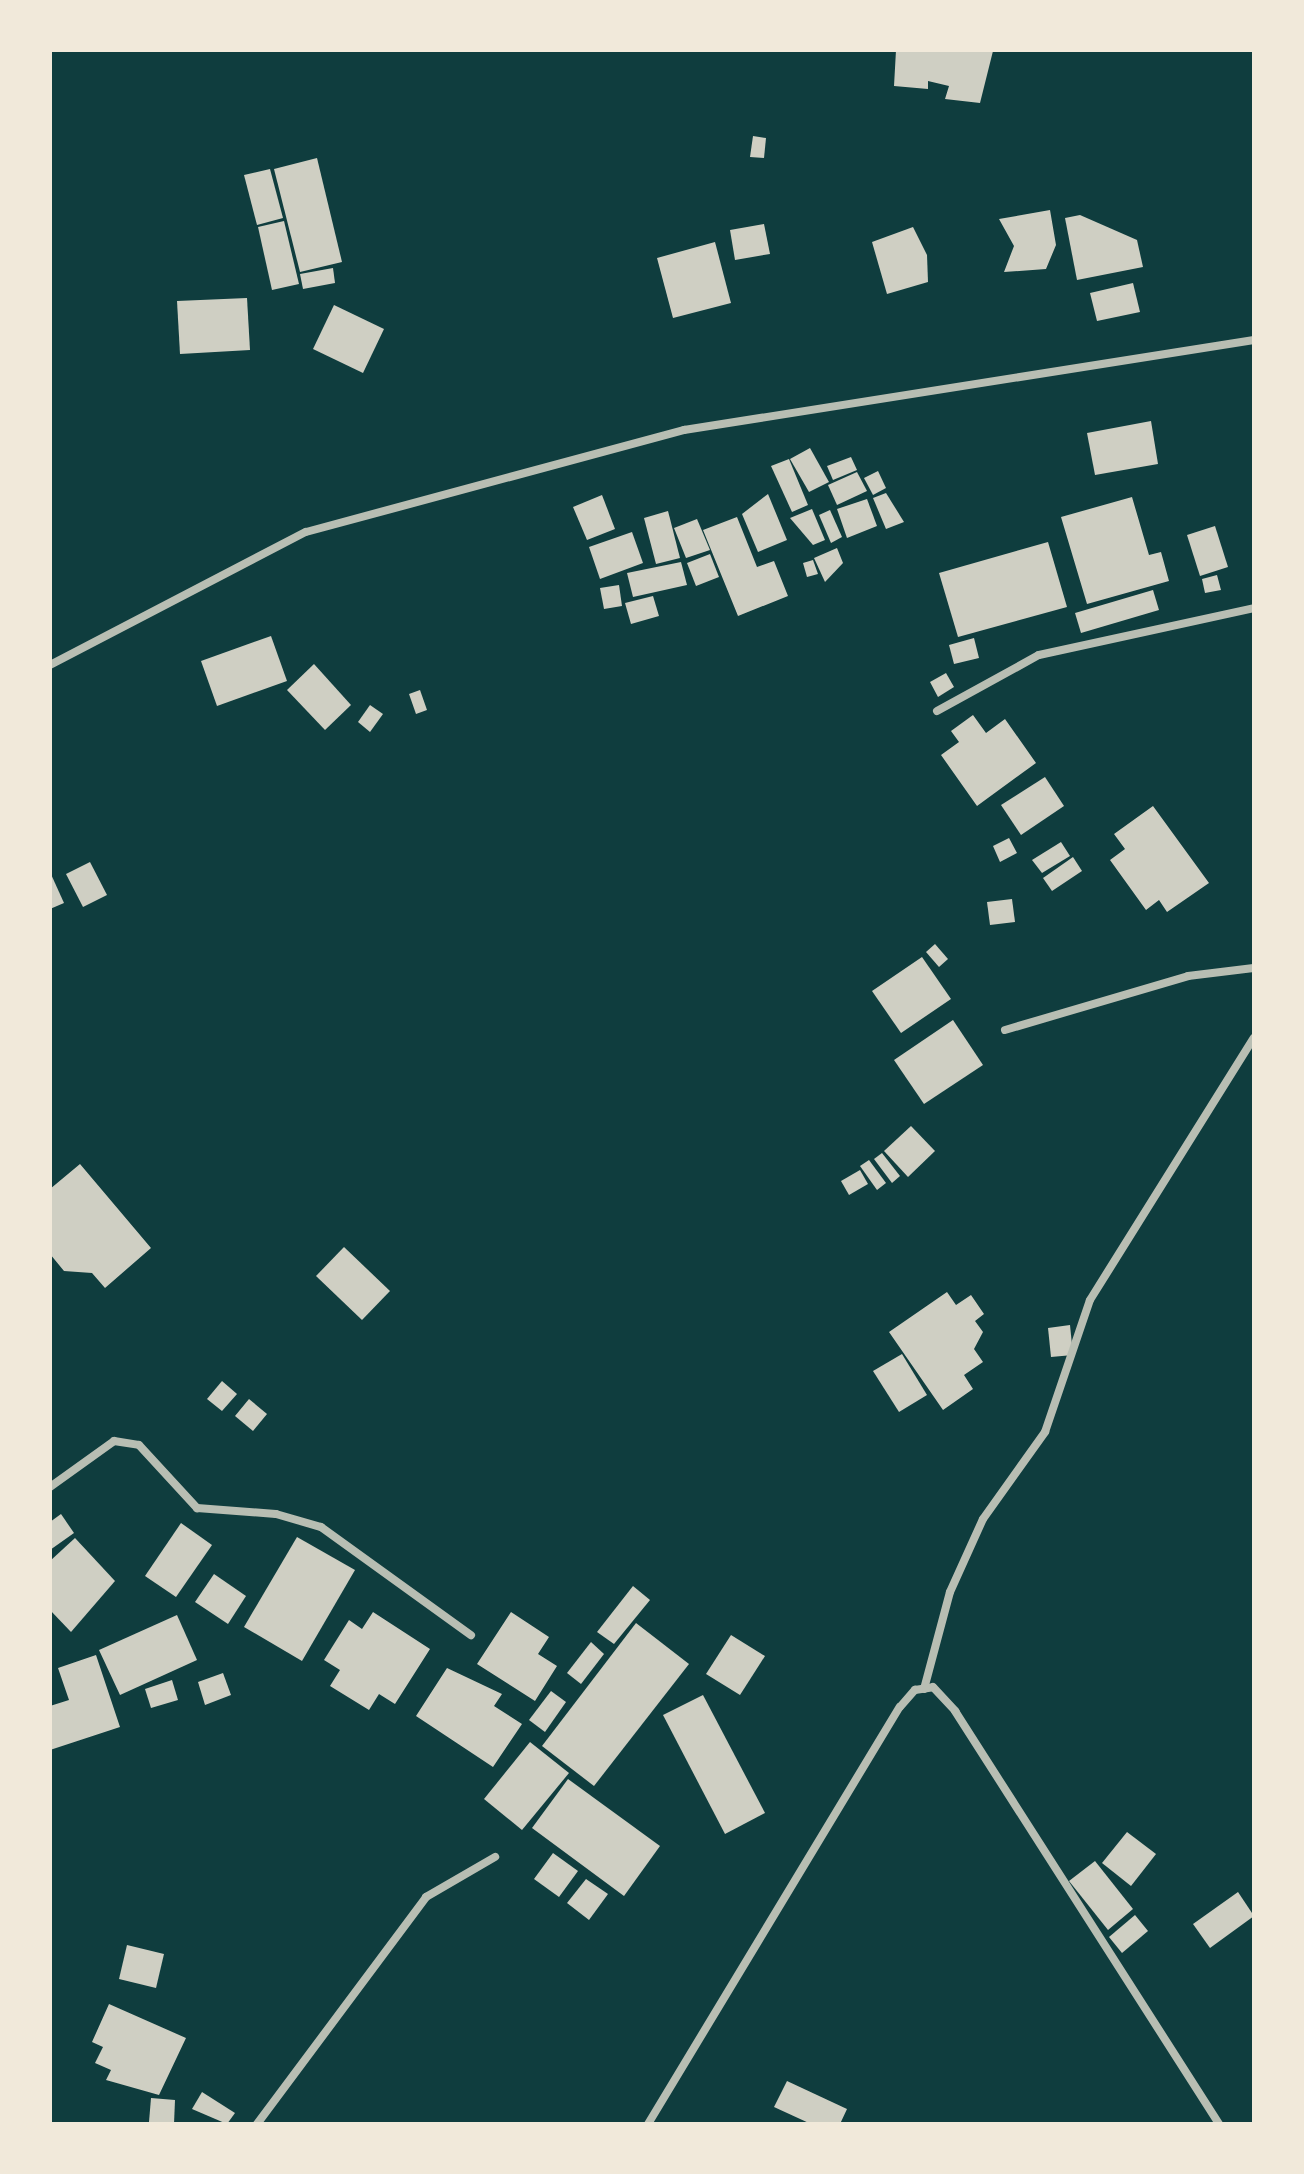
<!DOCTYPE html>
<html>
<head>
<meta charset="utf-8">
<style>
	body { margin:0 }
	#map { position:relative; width:1304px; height:2174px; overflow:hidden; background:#0f3d3e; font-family:Commissioner,sans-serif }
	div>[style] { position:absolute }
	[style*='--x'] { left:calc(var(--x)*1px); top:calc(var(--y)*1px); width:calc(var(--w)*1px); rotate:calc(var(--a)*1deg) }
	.building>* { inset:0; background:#cfcfc3 }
	.minor>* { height:8px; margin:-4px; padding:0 4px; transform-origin:4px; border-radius:4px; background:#b8beb3 }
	span { translate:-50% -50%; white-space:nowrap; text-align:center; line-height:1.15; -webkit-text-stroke:7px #f1e9da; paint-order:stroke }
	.frame { position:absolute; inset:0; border:52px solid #f1e9da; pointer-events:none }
</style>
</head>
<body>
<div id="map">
	<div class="building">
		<div style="clip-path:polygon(896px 50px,993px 51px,980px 103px,945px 99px,949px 86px,928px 81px,928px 89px,894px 86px)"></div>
		<div style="clip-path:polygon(753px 136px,766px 138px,764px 158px,750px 157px)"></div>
		<div style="clip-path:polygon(317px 158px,342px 262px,300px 272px,274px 169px)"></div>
		<div style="clip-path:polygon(270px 169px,283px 218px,257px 225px,244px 175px)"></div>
		<div style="clip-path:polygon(1050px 210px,1056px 245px,1046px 269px,1004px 272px,1014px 246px,999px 219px)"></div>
		<div style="clip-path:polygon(1080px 215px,1137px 240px,1143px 267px,1077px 280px,1065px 218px)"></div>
		<div style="clip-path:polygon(284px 221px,299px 284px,272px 290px,258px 227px)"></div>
		<div style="clip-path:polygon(764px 224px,770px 254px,735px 260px,730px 230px)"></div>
		<div style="clip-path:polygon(913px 227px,927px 255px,928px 282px,887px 294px,872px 242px)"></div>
		<div style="clip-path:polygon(715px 242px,731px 303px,673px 318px,657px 258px)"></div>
		<div style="clip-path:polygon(333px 268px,335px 283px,303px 289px,300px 274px)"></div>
		<div style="clip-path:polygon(1133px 283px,1140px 312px,1097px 321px,1090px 293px)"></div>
		<div style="clip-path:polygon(247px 298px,250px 350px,180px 354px,177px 301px)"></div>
		<div style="clip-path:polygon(334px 305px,384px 329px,363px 373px,313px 349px)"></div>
		<div style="clip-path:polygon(1151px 421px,1158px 464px,1095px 475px,1087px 433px)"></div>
		<div style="clip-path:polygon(810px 448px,829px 482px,809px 492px,790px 459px)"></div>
		<div style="clip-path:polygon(851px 457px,857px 470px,833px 480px,827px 466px)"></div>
		<div style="clip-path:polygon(789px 459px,808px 505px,792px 512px,771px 466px)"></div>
		<div style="clip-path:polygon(878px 471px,886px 488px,873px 495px,864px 478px)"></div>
		<div style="clip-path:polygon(857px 472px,867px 491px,837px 505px,828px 485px)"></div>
		<div style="clip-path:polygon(886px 493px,904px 522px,886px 529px,873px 498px)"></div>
		<div style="clip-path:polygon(768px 494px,787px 540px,758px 552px,742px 514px)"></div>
		<div style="clip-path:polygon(602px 495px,615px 529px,587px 540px,573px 507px)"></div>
		<div style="clip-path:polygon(1132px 497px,1149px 555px,1161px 552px,1169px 581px,1087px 604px,1061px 517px)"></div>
		<div style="clip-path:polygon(867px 499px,877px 526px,847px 538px,837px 509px)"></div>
		<div style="clip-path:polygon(812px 509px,825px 540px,813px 545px,790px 518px)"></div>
		<div style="clip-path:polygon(830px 510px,842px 537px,831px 543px,819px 515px)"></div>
		<div style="clip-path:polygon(668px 511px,680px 558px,656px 564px,644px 518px)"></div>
		<div style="clip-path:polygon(737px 517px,757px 567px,774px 561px,788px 596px,738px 616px,703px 530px)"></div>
		<div style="clip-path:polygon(697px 519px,710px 550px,686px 558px,674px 528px)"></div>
		<div style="clip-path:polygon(1215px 526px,1228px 567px,1200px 576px,1187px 535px)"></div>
		<div style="clip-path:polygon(632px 532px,643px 563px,600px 579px,589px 547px)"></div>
		<div style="clip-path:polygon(1048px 542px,1067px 607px,958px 637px,939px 573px)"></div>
		<div style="clip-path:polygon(837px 548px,843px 563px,825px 582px,814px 558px)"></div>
		<div style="clip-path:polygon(710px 554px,719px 577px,696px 586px,687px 563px)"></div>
		<div style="clip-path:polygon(813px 560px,818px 574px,807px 577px,803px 563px)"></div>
		<div style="clip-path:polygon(681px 562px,687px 585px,633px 597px,627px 573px)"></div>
		<div style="clip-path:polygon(1217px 575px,1221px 590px,1205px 593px,1202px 579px)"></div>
		<div style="clip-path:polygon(619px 585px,622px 606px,604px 609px,600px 588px)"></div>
		<div style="clip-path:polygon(1153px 590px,1159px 610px,1081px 633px,1075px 613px)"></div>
		<div style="clip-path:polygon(653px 596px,659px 616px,631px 624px,625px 603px)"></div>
		<div style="clip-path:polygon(271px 636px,287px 681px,217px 706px,201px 661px)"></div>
		<div style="clip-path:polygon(974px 638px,979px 658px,954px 664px,949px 645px)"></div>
		<div style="clip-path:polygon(314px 664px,351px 705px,325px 730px,287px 690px)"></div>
		<div style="clip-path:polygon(946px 673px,954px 687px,938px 697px,930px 682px)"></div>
		<div style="clip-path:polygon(420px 690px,427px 710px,416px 714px,409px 694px)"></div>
		<div style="clip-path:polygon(370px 705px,383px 714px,370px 732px,358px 722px)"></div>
		<div style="clip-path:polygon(973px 715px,986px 733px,1005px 719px,1036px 763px,977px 806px,941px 755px,959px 742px,951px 731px)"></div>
		<div style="clip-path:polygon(1045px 777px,1064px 806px,1021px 835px,1001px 805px)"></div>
		<div style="clip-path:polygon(1153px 806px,1209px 883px,1167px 912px,1159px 900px,1146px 910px,1110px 860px,1125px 849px,1114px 834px)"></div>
		<div style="clip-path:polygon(1009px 838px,1017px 853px,1000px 862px,993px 846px)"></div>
		<div style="clip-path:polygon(1061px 842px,1070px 856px,1042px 873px,1032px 860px)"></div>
		<div style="clip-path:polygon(1073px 857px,1082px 871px,1052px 891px,1043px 878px)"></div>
		<div style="clip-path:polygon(90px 862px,107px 895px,83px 907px,66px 874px)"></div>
		<div style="clip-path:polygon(50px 872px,64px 903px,50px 909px)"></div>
		<div style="clip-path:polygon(1012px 899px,1015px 922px,990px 925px,987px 902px)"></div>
		<div style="clip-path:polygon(935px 944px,948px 959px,939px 967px,926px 952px)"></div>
		<div style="clip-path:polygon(922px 957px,951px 999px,901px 1033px,872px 991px)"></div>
		<div style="clip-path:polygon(953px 1020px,983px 1065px,924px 1104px,894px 1060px)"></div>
		<div style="clip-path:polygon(911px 1126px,935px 1151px,908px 1177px,884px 1151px)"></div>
		<div style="clip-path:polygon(882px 1153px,900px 1176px,892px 1183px,874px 1159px)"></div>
		<div style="clip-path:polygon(869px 1160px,886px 1183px,877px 1190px,860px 1166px)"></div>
		<div style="clip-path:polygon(80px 1164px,151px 1248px,105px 1288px,92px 1273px,64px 1271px,50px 1254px,50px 1189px)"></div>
		<div style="clip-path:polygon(860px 1170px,868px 1184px,849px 1195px,841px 1181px)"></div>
		<div style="clip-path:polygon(344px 1247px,390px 1291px,362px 1320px,316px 1276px)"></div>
		<div style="clip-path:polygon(947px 1292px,956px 1305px,971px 1295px,984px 1314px,975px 1321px,983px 1332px,974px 1349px,983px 1362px,964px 1375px,973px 1389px,943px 1410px,889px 1332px)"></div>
		<div style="clip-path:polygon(1070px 1325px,1073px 1355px,1051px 1357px,1048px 1328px)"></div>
		<div style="clip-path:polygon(902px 1354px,927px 1395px,899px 1412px,873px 1371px)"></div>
		<div style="clip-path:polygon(222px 1381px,237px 1394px,222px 1411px,207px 1399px)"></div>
		<div style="clip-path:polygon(249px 1399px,267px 1414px,253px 1431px,235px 1416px)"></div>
		<div style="clip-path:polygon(61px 1514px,74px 1533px,50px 1550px,50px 1522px)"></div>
		<div style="clip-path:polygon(181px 1523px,212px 1545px,176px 1597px,145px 1576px)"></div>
		<div style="clip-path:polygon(297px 1537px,355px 1570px,302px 1661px,244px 1627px)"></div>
		<div style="clip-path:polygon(75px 1538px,115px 1581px,71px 1632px,50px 1610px,50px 1561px)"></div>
		<div style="clip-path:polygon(214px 1574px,246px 1596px,228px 1624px,195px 1602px)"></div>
		<div style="clip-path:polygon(633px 1586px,650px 1600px,614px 1644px,597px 1632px)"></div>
		<div style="clip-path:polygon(373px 1612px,430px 1649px,395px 1704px,379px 1694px,369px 1710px,330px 1686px,340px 1670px,324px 1660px,349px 1620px,362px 1629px)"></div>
		<div style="clip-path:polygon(511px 1612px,549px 1637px,538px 1654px,557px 1666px,535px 1701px,477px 1664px)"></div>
		<div style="clip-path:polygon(177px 1615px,197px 1660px,120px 1695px,99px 1650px)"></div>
		<div style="clip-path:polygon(636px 1623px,689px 1664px,594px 1786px,542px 1746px)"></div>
		<div style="clip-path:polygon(731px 1635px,765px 1656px,740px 1695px,706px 1674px)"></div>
		<div style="clip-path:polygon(591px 1642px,604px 1654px,581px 1684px,567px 1673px)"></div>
		<div style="clip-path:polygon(96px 1655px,120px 1727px,50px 1750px,50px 1706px,69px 1700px,58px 1668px)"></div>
		<div style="clip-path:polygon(447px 1668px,502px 1694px,494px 1706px,522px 1724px,493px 1767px,416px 1716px)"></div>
		<div style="clip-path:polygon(223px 1673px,231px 1695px,205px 1705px,198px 1682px)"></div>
		<div style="clip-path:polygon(172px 1680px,178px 1700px,151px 1708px,145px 1689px)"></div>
		<div style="clip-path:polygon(551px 1691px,566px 1702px,545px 1732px,529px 1720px)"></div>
		<div style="clip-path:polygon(703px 1695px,765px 1813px,725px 1834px,663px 1715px)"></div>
		<div style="clip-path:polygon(530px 1742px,569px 1773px,522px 1830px,484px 1799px)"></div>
		<div style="clip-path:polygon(568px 1779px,660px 1846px,624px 1896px,532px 1828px)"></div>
		<div style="clip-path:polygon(1127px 1832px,1156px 1854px,1131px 1886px,1102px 1863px)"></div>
		<div style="clip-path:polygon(553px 1853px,578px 1871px,559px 1897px,534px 1879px)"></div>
		<div style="clip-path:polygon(1095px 1861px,1133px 1909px,1108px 1930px,1069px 1881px)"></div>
		<div style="clip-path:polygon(586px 1879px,608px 1894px,589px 1920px,567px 1903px)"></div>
		<div style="clip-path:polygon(1238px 1892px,1254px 1916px,1210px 1948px,1193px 1924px)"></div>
		<div style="clip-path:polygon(1135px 1915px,1148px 1931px,1122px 1953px,1109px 1937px)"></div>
		<div style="clip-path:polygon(127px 1945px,164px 1954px,156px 1988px,119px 1979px)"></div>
		<div style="clip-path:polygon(109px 2004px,186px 2038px,159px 2095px,106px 2080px,111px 2070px,95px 2063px,103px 2047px,92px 2042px)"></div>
		<div style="clip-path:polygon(787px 2081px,847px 2109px,840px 2124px,811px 2124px,774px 2107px)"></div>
		<div style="clip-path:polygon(202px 2092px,235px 2113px,227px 2124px,192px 2109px)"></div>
		<div style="clip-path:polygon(151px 2098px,175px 2100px,174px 2124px,149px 2122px)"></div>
	</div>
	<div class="minor">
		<div style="--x:50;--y:665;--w:288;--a:-27.5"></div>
		<div style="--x:306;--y:532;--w:392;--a:-15.1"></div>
		<div style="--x:684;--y:430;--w:577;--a:-8.97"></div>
		<div style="--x:937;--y:711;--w:116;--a:-28.8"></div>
		<div style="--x:1039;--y:655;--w:220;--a:-12.3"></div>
		<div style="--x:1005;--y:1030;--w:191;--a:-16.4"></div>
		<div style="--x:1188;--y:976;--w:66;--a:-6.9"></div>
		<div style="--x:50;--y:1487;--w:79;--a:-35.7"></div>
		<div style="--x:114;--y:1441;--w:25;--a:9"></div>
		<div style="--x:139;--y:1445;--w:86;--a:47.4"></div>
		<div style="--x:197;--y:1508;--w:79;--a:4.3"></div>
		<div style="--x:276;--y:1514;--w:47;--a:16.1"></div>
		<div style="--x:321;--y:1527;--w:185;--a:35.8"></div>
		<div style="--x:924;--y:1689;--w:100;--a:-75"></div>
		<div style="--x:950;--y:1592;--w:80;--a:-65.7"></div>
		<div style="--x:983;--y:1519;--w:107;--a:-54.5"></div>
		<div style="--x:1045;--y:1432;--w:139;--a:-71.2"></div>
		<div style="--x:1090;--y:1300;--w:309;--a:-58"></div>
		<div style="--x:257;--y:2124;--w:283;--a:-53.3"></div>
		<div style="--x:426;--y:1897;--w:80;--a:-30.1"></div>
		<div style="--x:648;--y:2124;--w:487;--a:-58.9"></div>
		<div style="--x:900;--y:1707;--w:23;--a:-49"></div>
		<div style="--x:915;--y:1690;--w:18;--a:-9"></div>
		<div style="--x:933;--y:1687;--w:33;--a:47"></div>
		<div style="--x:955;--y:1711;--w:490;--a:57.4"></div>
	</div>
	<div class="frame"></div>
</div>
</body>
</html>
